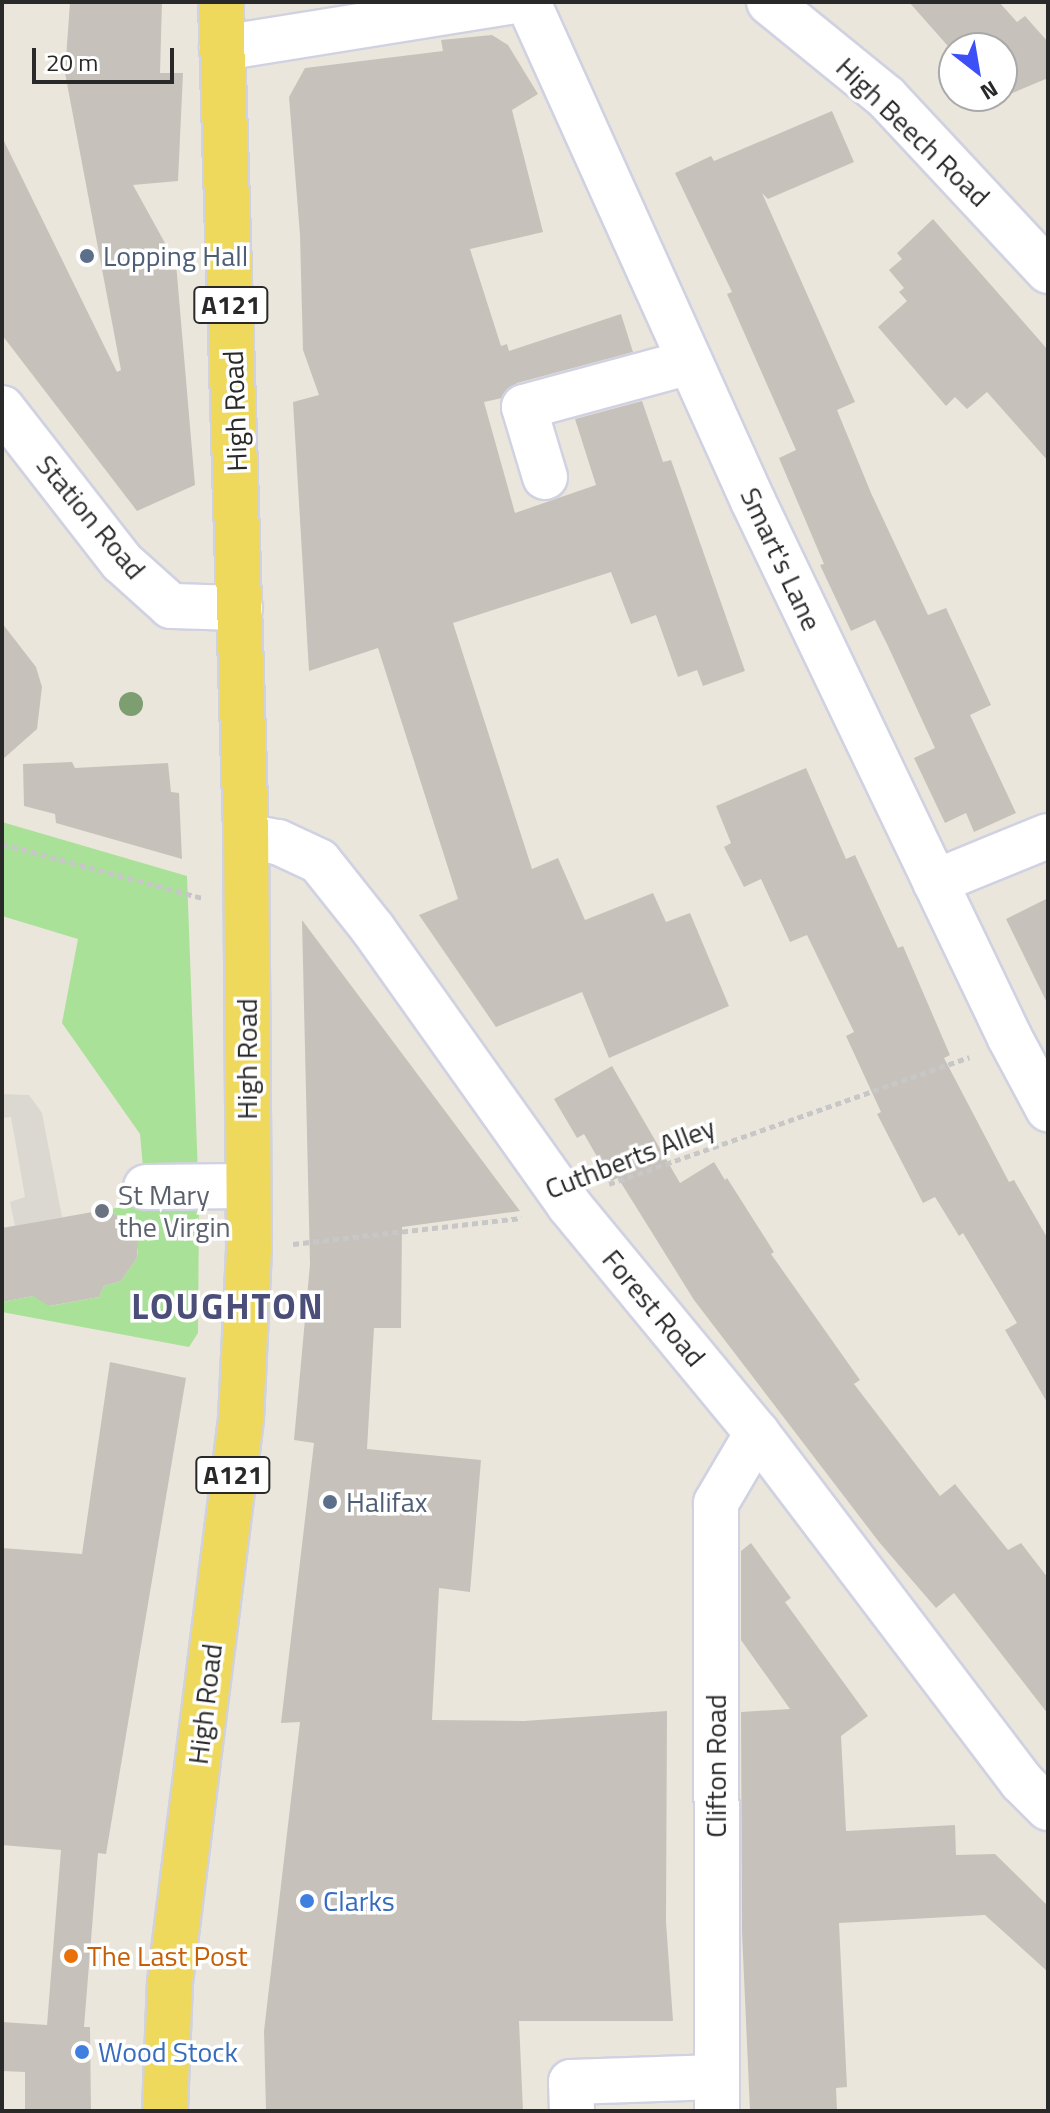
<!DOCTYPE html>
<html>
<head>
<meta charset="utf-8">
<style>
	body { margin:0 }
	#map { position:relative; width:1050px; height:2113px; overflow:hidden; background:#ebe6db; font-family:"Titillium Web",sans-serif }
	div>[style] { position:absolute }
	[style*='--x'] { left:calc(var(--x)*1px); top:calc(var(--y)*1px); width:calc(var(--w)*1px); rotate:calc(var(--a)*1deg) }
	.green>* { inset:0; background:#aae198 }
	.plaza>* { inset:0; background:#dbd8d2 }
	.building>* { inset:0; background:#c6c2bb }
	.path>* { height:5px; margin-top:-2.5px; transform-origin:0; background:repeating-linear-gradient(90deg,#c7c7c7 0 6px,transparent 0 10px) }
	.roads { filter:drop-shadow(2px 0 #d0d2e2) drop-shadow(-2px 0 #d0d2e2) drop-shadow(0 2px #d0d2e2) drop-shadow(0 -2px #d0d2e2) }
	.minor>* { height:44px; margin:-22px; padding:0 22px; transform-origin:22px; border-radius:22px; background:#fff }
	.major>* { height:44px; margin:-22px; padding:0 22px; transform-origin:22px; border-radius:22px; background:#eed95d }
	.trees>* { width:24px; height:24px; margin:-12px; border-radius:50%; background:#7d9e71 }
	.dots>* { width:22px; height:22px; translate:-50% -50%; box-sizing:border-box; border:4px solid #fff; border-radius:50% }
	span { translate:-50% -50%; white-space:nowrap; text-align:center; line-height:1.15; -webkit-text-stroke:7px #fff; paint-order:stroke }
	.shield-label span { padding:2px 6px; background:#fff; border:2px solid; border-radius:6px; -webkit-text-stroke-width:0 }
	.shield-label { font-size:26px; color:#292929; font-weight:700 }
	.street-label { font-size:28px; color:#292929 }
	.service-label { font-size:28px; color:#4e5e75 }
	.left { translate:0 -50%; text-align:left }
	.worship-label { font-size:28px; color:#5b616d }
	.shop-label { font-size:28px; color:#366cbe }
	.food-label { font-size:28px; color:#c56008 }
	.district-label { font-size:36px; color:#4a4e79; font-weight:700; letter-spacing:2px }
	.frame { position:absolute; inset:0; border:4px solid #292929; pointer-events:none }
	.north { position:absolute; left:938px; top:32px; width:80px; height:80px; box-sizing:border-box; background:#fff; border:2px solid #a9a9a9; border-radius:50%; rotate:149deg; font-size:22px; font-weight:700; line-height:32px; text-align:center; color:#292929 }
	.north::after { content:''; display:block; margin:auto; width:28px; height:36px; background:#3d4ff6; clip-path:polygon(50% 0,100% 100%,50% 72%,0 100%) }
	.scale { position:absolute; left:32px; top:48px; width:142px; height:36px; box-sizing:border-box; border:4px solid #292929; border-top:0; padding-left:10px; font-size:24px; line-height:28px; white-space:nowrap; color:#292929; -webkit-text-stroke:6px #fff; paint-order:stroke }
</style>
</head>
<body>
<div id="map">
	<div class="green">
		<div style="clip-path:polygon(2px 822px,187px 876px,199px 1202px,198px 1333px,189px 1347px,2px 1312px,2px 1302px,38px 1295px,50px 1306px,99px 1297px,104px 1286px,121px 1281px,137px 1258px,138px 1250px,128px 1220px,104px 1210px,146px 1203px,140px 1134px,62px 1023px,78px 939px,2px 916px)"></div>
	</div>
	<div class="plaza">
		<div style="clip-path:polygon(2px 1094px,29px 1095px,42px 1113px,62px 1217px,15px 1226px,10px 1202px,25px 1197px,11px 1117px,2px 1118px)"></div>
	</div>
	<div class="building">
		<div style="clip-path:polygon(70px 2px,162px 2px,160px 73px,183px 73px,178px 181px,133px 185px,176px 263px,195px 485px,137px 511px,2px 335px,2px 137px,117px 372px,121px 370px,65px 73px)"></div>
		<div style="clip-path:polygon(909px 2px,999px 2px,1017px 22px,1025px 16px,1048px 42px,1048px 78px,996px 100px,992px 96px,1002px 96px,1002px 48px,954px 48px,954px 53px)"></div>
		<div style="clip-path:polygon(492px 35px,508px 45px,538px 94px,512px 110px,543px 232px,470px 249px,501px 346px,507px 344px,509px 351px,621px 314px,633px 352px,517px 383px,502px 398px,484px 402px,515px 513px,596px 485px,575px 419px,642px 401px,663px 462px,671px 460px,745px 671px,703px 686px,697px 670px,678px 677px,656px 615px,631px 624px,611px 572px,453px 623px,532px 869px,558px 858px,585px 920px,653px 893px,666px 922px,690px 913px,729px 1006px,609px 1058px,582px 992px,496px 1027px,419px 915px,458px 899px,378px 648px,309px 671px,293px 402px,319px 395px,303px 350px,300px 235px,289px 97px,305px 68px,443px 51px,441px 40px)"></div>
		<div style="clip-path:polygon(832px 111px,854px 162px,768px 199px,762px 193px,855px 402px,837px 410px,871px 493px,928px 615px,946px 608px,991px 705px,970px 715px,1016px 813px,974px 832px,966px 813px,945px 823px,914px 758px,935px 748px,887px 644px,875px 620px,851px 631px,820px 565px,824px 564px,779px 458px,796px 450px,727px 294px,732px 292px,675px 173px,711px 156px,714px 161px)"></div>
		<div style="clip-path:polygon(933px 219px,1048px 350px,1048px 461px,987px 392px,967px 409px,955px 397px,946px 406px,878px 327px,907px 301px,899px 292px,904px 288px,889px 270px,902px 259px,897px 253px)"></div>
		<div style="clip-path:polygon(2px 623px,36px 667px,42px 687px,37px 729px,2px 760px)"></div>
		<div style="clip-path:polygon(72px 762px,75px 768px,168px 763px,171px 792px,179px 793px,182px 859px,56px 823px,55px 814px,24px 806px,23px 764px)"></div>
		<div style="clip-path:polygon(806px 768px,846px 859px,855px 855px,898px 948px,903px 946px,950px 1055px,944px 1058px,1009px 1182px,1014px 1180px,1048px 1239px,1048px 1404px,1005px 1330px,1017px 1323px,963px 1233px,959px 1236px,935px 1197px,923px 1203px,877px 1114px,881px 1112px,846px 1036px,854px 1032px,807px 935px,790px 942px,761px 879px,744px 887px,724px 847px,731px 843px,716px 806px)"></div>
		<div style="clip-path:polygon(1048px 898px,1048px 1005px,1006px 919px)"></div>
		<div style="clip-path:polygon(302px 920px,520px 1211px,402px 1227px,401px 1328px,374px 1328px,367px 1449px,481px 1460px,470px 1592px,439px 1588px,432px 1720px,524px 1721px,667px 1711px,666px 1922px,673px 2021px,519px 2021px,523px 2111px,266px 2111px,264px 2031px,300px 1722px,281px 1723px,314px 1443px,294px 1440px,310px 1264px)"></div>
		<div style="clip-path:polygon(612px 1066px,680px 1183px,714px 1162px,725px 1180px,727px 1178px,774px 1252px,771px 1254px,860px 1380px,854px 1384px,940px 1496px,955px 1484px,1008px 1550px,1021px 1543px,1048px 1578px,1048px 1714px,954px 1593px,936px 1608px,879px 1542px,694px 1300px,618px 1178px,611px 1181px,584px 1134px,577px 1138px,554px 1099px)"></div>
		<div style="clip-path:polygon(104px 1210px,128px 1220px,138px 1241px,137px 1258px,121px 1281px,104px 1286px,99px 1297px,49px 1306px,33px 1296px,2px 1302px,2px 1228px)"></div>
		<div style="clip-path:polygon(110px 1362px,186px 1378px,106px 1854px,98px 1853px,84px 2027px,90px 2027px,91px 2111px,25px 2111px,25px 2072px,2px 2071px,2px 2022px,47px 2025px,61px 1850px,2px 1845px,2px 1548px,82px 1554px)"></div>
		<div style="clip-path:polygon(751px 1543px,791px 1598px,785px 1602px,868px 1716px,841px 1736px,846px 1831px,955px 1825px,956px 1855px,995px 1854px,1048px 1906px,1048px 1972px,985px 1915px,839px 1923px,847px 2087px,836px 2088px,837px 2111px,750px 2111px,742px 1932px,741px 1712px,790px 1709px,741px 1640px,741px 1551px)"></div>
	</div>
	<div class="path">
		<div style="--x:2;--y:844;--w:207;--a:15.1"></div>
		<div style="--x:609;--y:1184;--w:382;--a:-19.4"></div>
		<div style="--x:293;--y:1244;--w:230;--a:-6.5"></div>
	</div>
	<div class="roads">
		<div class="minor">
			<div style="--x:528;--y:2;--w:547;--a:65.73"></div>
			<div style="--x:753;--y:501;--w:595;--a:64.42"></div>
			<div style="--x:1010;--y:1038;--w:81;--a:61.8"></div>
			<div style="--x:769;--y:2;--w:151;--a:39.1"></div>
			<div style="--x:886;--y:97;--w:238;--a:47"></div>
			<div style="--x:222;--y:48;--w:292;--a:-9.1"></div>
			<div style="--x:2;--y:408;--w:195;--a:52.1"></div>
			<div style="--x:122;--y:562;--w:66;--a:41.9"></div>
			<div style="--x:171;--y:606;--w:69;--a:1.7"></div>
			<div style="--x:545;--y:477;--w:73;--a:-106.7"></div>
			<div style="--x:524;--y:407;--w:172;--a:-15.2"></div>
			<div style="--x:246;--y:836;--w:33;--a:11"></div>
			<div style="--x:278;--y:842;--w:45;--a:24.9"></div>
			<div style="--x:319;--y:861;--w:87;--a:51.5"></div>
			<div style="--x:373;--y:929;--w:339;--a:54.6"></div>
			<div style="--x:569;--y:1205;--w:296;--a:50.5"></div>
			<div style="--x:757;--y:1433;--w:438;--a:52.8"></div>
			<div style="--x:1022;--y:1782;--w:37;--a:45"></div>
			<div style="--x:935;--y:882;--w:122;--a:-22.2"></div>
			<div style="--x:146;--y:1187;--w:102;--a:-0.6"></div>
			<div style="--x:572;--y:2111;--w:29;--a:-92"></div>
			<div style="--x:571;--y:2082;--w:146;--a:-2"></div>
			<div style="--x:717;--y:2111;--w:608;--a:-90.09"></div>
			<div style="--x:716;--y:1503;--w:81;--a:-59.6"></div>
		</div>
		<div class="major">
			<div style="--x:165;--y:2111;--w:129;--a:-87.8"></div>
			<div style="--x:170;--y:1982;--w:567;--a:-82.81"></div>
			<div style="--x:241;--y:1419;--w:170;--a:-87.3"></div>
			<div style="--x:249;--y:1249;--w:413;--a:-90.4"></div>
			<div style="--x:246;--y:836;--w:834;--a:-91.72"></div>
		</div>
	</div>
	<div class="trees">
		<div style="left:131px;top:704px"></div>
	</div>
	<div class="dots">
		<div style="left:87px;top:256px;background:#5c6f8a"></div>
		<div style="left:102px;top:1211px;background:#6b7280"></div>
		<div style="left:330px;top:1502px;background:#5c6f8a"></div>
		<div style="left:307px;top:1901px;background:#3f7fe0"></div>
		<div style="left:71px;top:1956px;background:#e8710a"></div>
		<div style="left:82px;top:2052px;background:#3f7fe0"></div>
	</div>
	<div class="shield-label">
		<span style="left:231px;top:305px">A121</span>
		<span style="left:233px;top:1475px">A121</span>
	</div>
	<div class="street-label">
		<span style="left:913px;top:132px;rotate:44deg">High Beech Road</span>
		<span style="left:235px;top:411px;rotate:-92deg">High Road</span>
		<span style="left:91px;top:517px;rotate:50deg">Station Road</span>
		<span style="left:781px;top:559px;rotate:65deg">Smart's Lane</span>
		<span style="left:247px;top:1059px;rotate:-90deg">High Road</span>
		<span style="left:630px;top:1158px;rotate:-21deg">Cuthberts Alley</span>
		<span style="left:654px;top:1308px;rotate:50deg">Forest Road</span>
		<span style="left:205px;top:1704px;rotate:-83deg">High Road</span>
		<span style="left:716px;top:1766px;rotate:-90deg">Clifton Road</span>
	</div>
	<div class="service-label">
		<span class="left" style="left:103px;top:256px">Lopping Hall</span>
		<span class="left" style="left:346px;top:1502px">Halifax</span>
	</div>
	<div class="worship-label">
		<span class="left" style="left:118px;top:1211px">St Mary<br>the Virgin</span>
	</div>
	<div class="shop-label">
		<span class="left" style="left:323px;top:1901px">Clarks</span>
		<span class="left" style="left:98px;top:2052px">Wood Stock</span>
	</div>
	<div class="food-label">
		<span class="left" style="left:87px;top:1956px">The Last Post</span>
	</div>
	<div class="district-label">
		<span style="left:228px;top:1306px">LOUGHTON</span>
	</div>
	<div class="frame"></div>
	<div class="north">N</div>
	<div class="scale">20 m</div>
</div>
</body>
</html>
